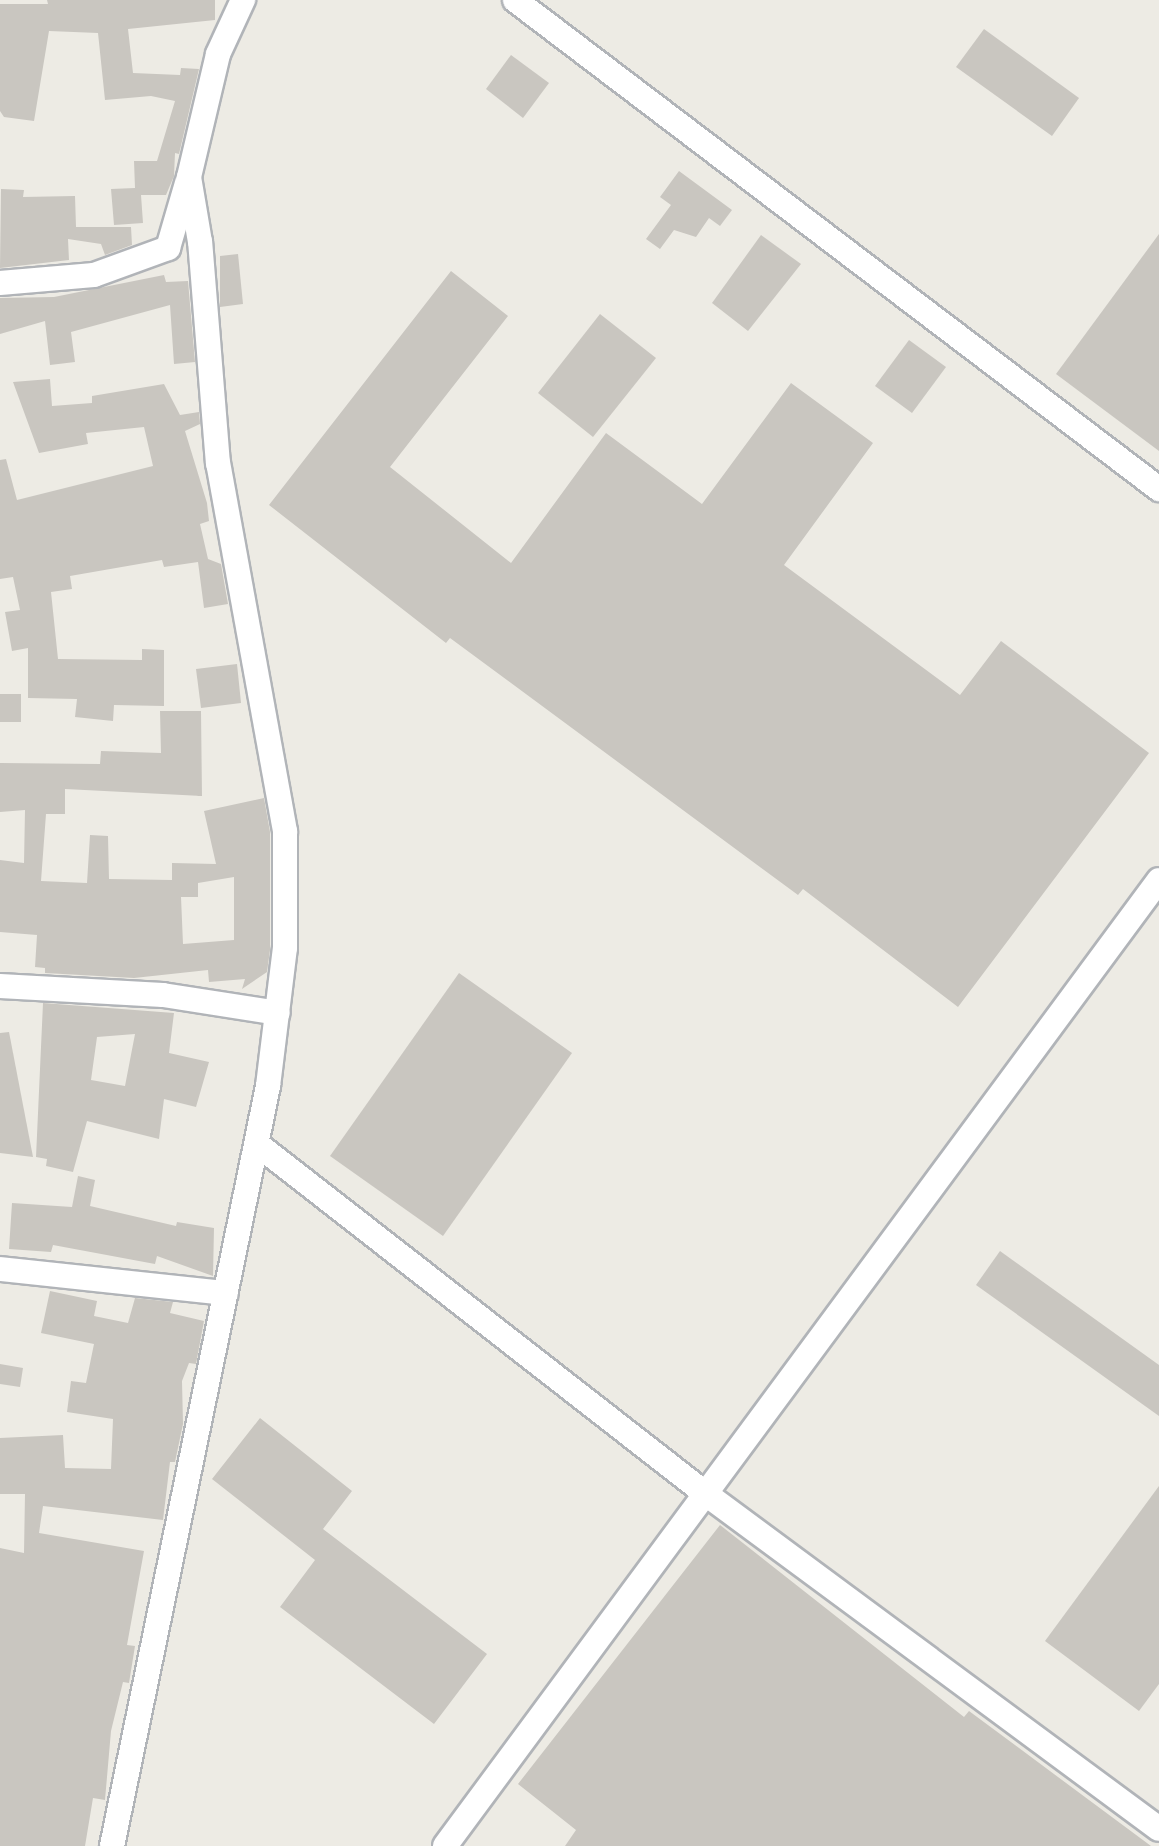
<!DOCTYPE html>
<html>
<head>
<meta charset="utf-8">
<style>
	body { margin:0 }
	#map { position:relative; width:1159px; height:1846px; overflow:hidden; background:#edebe4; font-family:"Alegreya Sans",sans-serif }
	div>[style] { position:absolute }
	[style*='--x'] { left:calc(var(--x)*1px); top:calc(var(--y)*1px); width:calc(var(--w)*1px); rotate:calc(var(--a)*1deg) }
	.building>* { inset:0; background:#c9c6c0 }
	.roads { filter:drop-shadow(2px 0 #b1b4b8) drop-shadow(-2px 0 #b1b4b8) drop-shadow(0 2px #b1b4b8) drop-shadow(0 -2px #b1b4b8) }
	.street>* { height:24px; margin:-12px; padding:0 12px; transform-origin:12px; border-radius:12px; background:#fff }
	span { translate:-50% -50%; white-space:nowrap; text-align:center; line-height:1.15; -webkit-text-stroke:7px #fff; paint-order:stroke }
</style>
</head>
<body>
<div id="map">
	<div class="building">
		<div style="clip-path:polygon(47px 0,215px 0,215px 20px,128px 29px,133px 73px,180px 75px,181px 68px,199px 69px,179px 154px,175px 153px,174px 176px,166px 195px,141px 195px,143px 223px,114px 225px,111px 189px,135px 188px,134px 161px,157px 161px,175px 101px,151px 96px,105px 100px,98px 33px,49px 31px,34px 121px,4px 117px,0 111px,0 4px,48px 4px)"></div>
		<div style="clip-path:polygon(984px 29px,1079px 98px,1052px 136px,956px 67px)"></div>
		<div style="clip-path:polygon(511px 55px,549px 83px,523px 118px,486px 89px)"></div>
		<div style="clip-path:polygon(679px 171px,732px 210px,720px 226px,709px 218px,696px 237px,674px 230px,660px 249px,646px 239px,671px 205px,660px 197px)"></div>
		<div style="clip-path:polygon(1px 189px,24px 190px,23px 197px,75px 196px,76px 227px,131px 227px,132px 245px,105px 255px,101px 244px,68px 239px,69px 260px,0 268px)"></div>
		<div style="clip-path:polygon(1159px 234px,1159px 451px,1056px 374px)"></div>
		<div style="clip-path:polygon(761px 235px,801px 264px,748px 331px,712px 303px)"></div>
		<div style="clip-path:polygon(238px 254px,243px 304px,220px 307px,220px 256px)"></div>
		<div style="clip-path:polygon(451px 271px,508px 316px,390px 467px,511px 563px,606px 433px,702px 504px,791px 383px,873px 443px,784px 565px,960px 695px,1001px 641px,1149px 753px,958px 1007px,803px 889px,798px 895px,450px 638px,446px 643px,269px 505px)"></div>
		<div style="clip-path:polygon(164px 275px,166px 282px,188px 281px,195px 362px,174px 364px,170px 305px,71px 332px,75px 362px,50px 365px,45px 321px,0 334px,0 298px,54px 297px)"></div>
		<div style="clip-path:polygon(600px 314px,656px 358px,593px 437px,538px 393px)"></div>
		<div style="clip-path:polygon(909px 340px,946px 367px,912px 413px,875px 386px)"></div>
		<div style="clip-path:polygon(50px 379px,52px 406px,92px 403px,92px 396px,164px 384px,180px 415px,199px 412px,200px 424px,185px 431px,207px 503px,209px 521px,200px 524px,208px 559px,221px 564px,228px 604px,204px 608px,198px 562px,164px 567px,162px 560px,70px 576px,72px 589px,51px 592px,58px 659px,142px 660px,142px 649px,164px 650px,164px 706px,114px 705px,113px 721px,75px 717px,77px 699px,28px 698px,28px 648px,12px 651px,5px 612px,20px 610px,13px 577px,0 579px,0 460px,6px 459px,17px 500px,153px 466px,144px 427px,86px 433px,88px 444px,39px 453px,13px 382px)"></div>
		<div style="clip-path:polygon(237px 664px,241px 703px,201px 708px,196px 669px)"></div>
		<div style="clip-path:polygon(0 694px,21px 694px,21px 722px,0 722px)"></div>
		<div style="clip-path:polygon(evenodd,160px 711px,201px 711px,202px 796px,65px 789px,65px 814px,46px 814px,41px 881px,87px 883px,90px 835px,108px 836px,109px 879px,172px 880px,172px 863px,216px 864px,204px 811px,264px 798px,270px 832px,270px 950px,267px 972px,242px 989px,245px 979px,209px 982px,208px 970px,134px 978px,45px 973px,45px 968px,35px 967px,37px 935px,0 932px,0 860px,24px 863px,25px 810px,0 812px,0 763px,100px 764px,101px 751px,161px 753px,160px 711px,234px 877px,234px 940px,183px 944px,181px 897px,198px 897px,198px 883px,234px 877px)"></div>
		<div style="clip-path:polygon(459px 973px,572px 1053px,443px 1236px,330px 1156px)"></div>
		<div style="clip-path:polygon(evenodd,43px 1003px,174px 1013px,169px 1053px,209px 1062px,196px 1107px,164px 1099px,159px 1139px,87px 1121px,73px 1172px,46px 1166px,47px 1159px,36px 1157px,43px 1003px,135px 1034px,125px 1086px,91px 1080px,97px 1037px,135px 1034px)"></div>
		<div style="clip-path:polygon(9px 1032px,33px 1157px,0 1153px,0 1033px)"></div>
		<div style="clip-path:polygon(78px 1176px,95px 1180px,90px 1206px,176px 1226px,177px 1222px,214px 1228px,213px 1276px,157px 1256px,155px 1264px,53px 1245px,51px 1252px,9px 1249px,12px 1203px,72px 1207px)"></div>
		<div style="clip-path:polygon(1000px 1251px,1159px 1365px,1159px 1416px,976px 1285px)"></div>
		<div style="clip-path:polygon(50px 1291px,97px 1301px,94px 1316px,128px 1323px,135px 1298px,173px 1302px,170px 1313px,204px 1321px,196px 1364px,189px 1363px,182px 1381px,183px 1424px,175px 1462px,170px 1462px,163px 1520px,43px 1506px,39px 1533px,144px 1551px,127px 1645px,135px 1646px,129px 1683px,123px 1682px,111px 1731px,105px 1800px,93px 1798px,85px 1846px,0 1846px,0 1548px,24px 1553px,25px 1494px,0 1494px,0 1438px,63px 1435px,65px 1468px,111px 1469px,113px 1419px,67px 1412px,71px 1381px,86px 1383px,94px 1344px,41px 1333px)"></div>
		<div style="clip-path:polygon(0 1364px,23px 1368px,20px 1387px,0 1384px)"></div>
		<div style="clip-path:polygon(260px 1418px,352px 1491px,323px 1529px,487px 1654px,434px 1724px,280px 1607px,315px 1560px,212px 1479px)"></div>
		<div style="clip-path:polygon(1159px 1486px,1159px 1684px,1139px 1711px,1045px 1641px)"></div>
		<div style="clip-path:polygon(720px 1525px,964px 1717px,969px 1711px,1151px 1846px,565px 1846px,576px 1830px,518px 1784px)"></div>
	</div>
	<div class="roads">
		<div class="street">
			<div style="--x:515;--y:0;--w:809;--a:37.21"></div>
			<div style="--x:0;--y:283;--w:94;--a:-4.9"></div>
			<div style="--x:94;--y:275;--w:79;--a:-20"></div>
			<div style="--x:168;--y:248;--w:68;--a:-73.7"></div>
			<div style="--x:0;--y:986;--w:163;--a:3.2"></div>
			<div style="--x:163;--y:995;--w:116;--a:8.9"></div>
			<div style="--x:257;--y:1144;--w:569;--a:37.94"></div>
			<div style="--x:706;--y:1494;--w:563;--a:36.48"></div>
			<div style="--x:0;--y:1269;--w:227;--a:6.1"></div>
			<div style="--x:112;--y:1846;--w:776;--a:-78.4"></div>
			<div style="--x:268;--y:1086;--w:139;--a:-83"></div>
			<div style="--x:285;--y:948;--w:117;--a:-90"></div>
			<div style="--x:285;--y:831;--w:373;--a:-100.3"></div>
			<div style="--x:218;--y:464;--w:223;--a:-94.6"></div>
			<div style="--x:200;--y:242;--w:66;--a:-99.6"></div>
			<div style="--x:189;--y:177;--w:126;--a:-76.7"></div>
			<div style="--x:218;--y:54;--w:60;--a:-65.2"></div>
			<div style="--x:445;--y:1846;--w:1201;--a:-53.53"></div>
		</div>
	</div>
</div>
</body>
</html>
